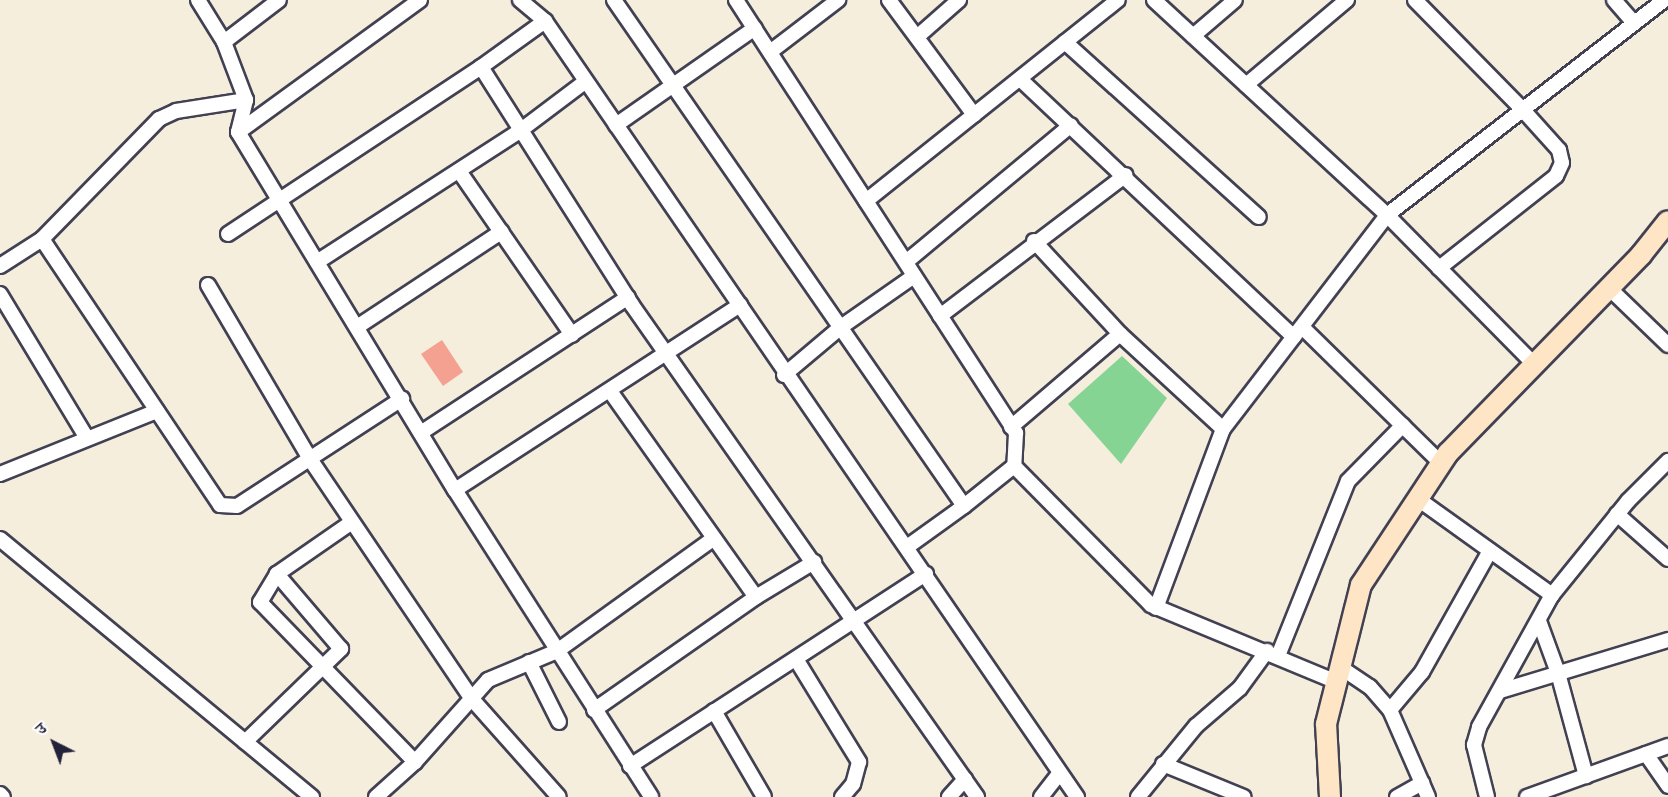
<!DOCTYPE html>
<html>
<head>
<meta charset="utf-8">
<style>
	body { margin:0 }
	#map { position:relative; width:1668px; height:797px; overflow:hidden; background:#f6eedd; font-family:Vollkorn,"Noto Serif Devanagari",serif }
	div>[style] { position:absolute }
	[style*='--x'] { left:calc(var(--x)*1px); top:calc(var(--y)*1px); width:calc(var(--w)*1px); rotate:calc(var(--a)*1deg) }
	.green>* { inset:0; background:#86d493 }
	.building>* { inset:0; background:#f4a192 }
	.roads { filter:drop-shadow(2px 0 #424153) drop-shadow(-2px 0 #424153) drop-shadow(0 2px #424153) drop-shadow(0 -2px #424153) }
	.minor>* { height:14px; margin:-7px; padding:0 7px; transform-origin:7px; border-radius:7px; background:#fff }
	.secondary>* { height:20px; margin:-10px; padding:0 10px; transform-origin:10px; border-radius:10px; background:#fee5c5 }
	span { translate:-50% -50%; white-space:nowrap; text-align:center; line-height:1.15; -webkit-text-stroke:6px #fff; paint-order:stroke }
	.north { position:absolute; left:24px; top:713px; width:60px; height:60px; -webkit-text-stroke:4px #fff; paint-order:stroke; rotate:318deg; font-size:16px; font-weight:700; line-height:24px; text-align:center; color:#22223b }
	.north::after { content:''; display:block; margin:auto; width:21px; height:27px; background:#22223b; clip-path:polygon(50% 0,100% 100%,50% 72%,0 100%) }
</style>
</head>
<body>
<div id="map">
	<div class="green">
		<div style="clip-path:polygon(1122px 356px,1167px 398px,1121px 464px,1068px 404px)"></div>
	</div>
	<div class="building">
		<div style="clip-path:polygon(442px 340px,463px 372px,443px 386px,421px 354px)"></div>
	</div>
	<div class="roads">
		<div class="minor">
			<div style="--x:198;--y:0;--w:49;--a:58.2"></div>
			<div style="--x:420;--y:0;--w:225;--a:144"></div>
			<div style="--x:238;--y:132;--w:419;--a:58.8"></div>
			<div style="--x:455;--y:490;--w:364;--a:57.4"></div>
			<div style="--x:520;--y:0;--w:33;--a:40"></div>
			<div style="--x:545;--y:21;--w:941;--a:55.57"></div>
			<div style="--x:614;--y:0;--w:615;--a:55.33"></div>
			<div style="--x:964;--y:506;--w:64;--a:-38.7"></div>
			<div style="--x:736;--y:0;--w:516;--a:57.11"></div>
			<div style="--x:1016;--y:433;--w:33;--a:93"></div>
			<div style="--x:1014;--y:466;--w:195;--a:45.4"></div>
			<div style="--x:1151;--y:605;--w:201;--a:22.5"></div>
			<div style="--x:889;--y:0;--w:143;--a:53.5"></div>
			<div style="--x:1154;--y:0;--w:317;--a:42.7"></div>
			<div style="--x:1387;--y:215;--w:209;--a:45.4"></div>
			<div style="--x:1415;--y:0;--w:154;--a:45.5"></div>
			<div style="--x:1523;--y:110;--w:54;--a:48"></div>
			<div style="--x:1559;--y:150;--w:13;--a:77"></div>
			<div style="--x:1562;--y:163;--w:14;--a:115"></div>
			<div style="--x:1556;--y:176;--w:149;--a:141.8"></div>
			<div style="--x:1614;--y:0;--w:30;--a:49"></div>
			<div style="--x:545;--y:21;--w:79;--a:144.3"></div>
			<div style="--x:481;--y:67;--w:282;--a:57.6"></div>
			<div style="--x:632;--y:305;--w:601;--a:54.96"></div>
			<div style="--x:1193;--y:36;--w:55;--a:-40.6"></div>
			<div style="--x:917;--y:37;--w:56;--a:-41.4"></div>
			<div style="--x:1065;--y:42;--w:261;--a:42.1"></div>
			<div style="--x:770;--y:52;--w:86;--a:-37.4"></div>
			<div style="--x:1020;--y:79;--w:376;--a:43.3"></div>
			<div style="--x:1246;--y:85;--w:132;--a:-40.1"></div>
			<div style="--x:616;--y:125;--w:169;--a:-34.9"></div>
			<div style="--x:238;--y:132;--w:33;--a:-76"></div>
			<div style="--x:246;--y:100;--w:62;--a:-110.8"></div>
			<div style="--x:224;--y:42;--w:69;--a:-37.4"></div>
			<div style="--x:459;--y:171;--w:199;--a:55.4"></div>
			<div style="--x:866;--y:201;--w:322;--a:-38.6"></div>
			<div style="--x:228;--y:234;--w:303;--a:-33.4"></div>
			<div style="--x:42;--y:239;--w:320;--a:56.2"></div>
			<div style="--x:220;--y:505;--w:17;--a:3"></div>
			<div style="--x:237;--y:506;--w:197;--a:-33"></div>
			<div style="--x:1034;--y:241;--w:127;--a:47.2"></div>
			<div style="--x:317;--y:262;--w:243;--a:-32.9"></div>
			<div style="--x:521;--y:130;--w:81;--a:-37"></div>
			<div style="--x:906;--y:262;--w:214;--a:-39.7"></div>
			<div style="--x:0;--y:266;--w:50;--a:-32.7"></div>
			<div style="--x:42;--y:239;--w:168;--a:-45.7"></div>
			<div style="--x:159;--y:119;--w:19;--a:-25"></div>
			<div style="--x:176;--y:111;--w:71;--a:-8.9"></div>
			<div style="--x:208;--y:285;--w:202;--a:59.6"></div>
			<div style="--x:310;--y:459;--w:288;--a:56"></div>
			<div style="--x:471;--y:698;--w:132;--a:48.4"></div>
			<div style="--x:1609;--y:288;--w:82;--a:44"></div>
			<div style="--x:0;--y:294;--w:168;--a:58.9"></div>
			<div style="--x:940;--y:316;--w:233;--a:-37.2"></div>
			<div style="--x:357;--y:327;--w:173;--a:-33.4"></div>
			<div style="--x:1302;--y:327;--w:194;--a:44.4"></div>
			<div style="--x:784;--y:375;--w:75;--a:-40.1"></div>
			<div style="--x:841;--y:327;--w:89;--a:-34.9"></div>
			<div style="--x:610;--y:391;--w:252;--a:54.7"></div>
			<div style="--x:1011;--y:427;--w:143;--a:-40.5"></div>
			<div style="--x:1120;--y:334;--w:140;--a:42.7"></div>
			<div style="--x:422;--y:432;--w:246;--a:-33.2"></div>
			<div style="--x:0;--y:474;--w:169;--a:-21.9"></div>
			<div style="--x:455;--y:490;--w:340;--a:-33"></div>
			<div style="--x:1418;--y:499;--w:165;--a:35.6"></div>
			<div style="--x:1617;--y:514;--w:68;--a:41.4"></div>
			<div style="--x:352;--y:522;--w:91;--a:145.3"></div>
			<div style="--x:277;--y:574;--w:33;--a:121"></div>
			<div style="--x:260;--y:602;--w:223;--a:45.9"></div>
			<div style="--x:0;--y:539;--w:405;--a:39.6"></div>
			<div style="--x:907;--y:547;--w:70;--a:-35.7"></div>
			<div style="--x:1156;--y:608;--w:191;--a:-69.5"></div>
			<div style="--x:1223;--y:429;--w:270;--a:-52.5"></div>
			<div style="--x:1387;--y:215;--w:351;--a:-37.8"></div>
			<div style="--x:1539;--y:621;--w:55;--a:69.9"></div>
			<div style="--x:1558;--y:673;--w:107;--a:74.8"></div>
			<div style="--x:1278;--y:656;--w:188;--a:-68.2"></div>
			<div style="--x:1348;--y:481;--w:78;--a:-45.5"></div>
			<div style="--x:796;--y:659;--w:121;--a:58.5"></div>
			<div style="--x:859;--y:762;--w:23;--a:105"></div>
			<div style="--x:853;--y:784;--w:17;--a:130"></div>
			<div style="--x:529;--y:662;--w:67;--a:63.4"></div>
			<div style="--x:1340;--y:667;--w:36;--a:34"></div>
			<div style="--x:1370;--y:687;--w:30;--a:49"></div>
			<div style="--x:1390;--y:710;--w:95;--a:66.4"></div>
			<div style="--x:1500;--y:691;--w:176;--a:-16.9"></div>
			<div style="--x:594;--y:710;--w:198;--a:-34.9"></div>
			<div style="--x:756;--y:597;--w:68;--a:-31.1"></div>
			<div style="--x:1390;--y:710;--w:50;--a:-49.9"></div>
			<div style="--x:1422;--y:672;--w:139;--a:-60.7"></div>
			<div style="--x:714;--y:711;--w:99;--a:59.8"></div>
			<div style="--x:245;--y:742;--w:134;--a:-44.1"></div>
			<div style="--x:341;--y:649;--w:99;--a:-130.5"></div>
			<div style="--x:1646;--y:754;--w:39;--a:55"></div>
			<div style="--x:1163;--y:764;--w:87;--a:22.2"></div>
			<div style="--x:630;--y:766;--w:353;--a:-33"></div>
			<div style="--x:0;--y:794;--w:4;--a:45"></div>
			<div style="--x:376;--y:797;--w:52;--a:-41.9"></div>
			<div style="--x:415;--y:762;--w:110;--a:-48.3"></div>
			<div style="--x:488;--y:680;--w:75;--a:-22.8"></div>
			<div style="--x:557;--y:651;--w:193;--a:-35.7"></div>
			<div style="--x:949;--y:797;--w:24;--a:-48"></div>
			<div style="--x:1041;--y:797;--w:29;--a:-52"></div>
			<div style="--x:1138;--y:797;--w:92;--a:-50.8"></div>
			<div style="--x:1196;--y:726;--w:58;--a:-40.8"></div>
			<div style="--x:1240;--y:688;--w:46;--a:-53.9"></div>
			<div style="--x:1397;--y:797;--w:29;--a:-29"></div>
			<div style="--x:1487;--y:797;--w:54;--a:-104"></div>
			<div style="--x:1474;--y:745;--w:19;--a:-74"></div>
			<div style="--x:1479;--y:727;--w:151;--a:-61.1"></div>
			<div style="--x:1552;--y:595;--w:121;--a:-51"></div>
			<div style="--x:1628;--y:501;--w:57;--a:-45"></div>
			<div style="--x:1527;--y:797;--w:150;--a:-19.9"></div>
		</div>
		<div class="secondary">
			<div style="--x:1330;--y:797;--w:73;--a:-93.1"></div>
			<div style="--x:1326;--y:724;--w:143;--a:-75.9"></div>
			<div style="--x:1361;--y:585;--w:158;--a:-56.6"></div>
			<div style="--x:1448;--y:453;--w:277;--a:-45.7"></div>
			<div style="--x:1641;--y:255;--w:43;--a:-51.5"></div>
		</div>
	</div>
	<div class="north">उ</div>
</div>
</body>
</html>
